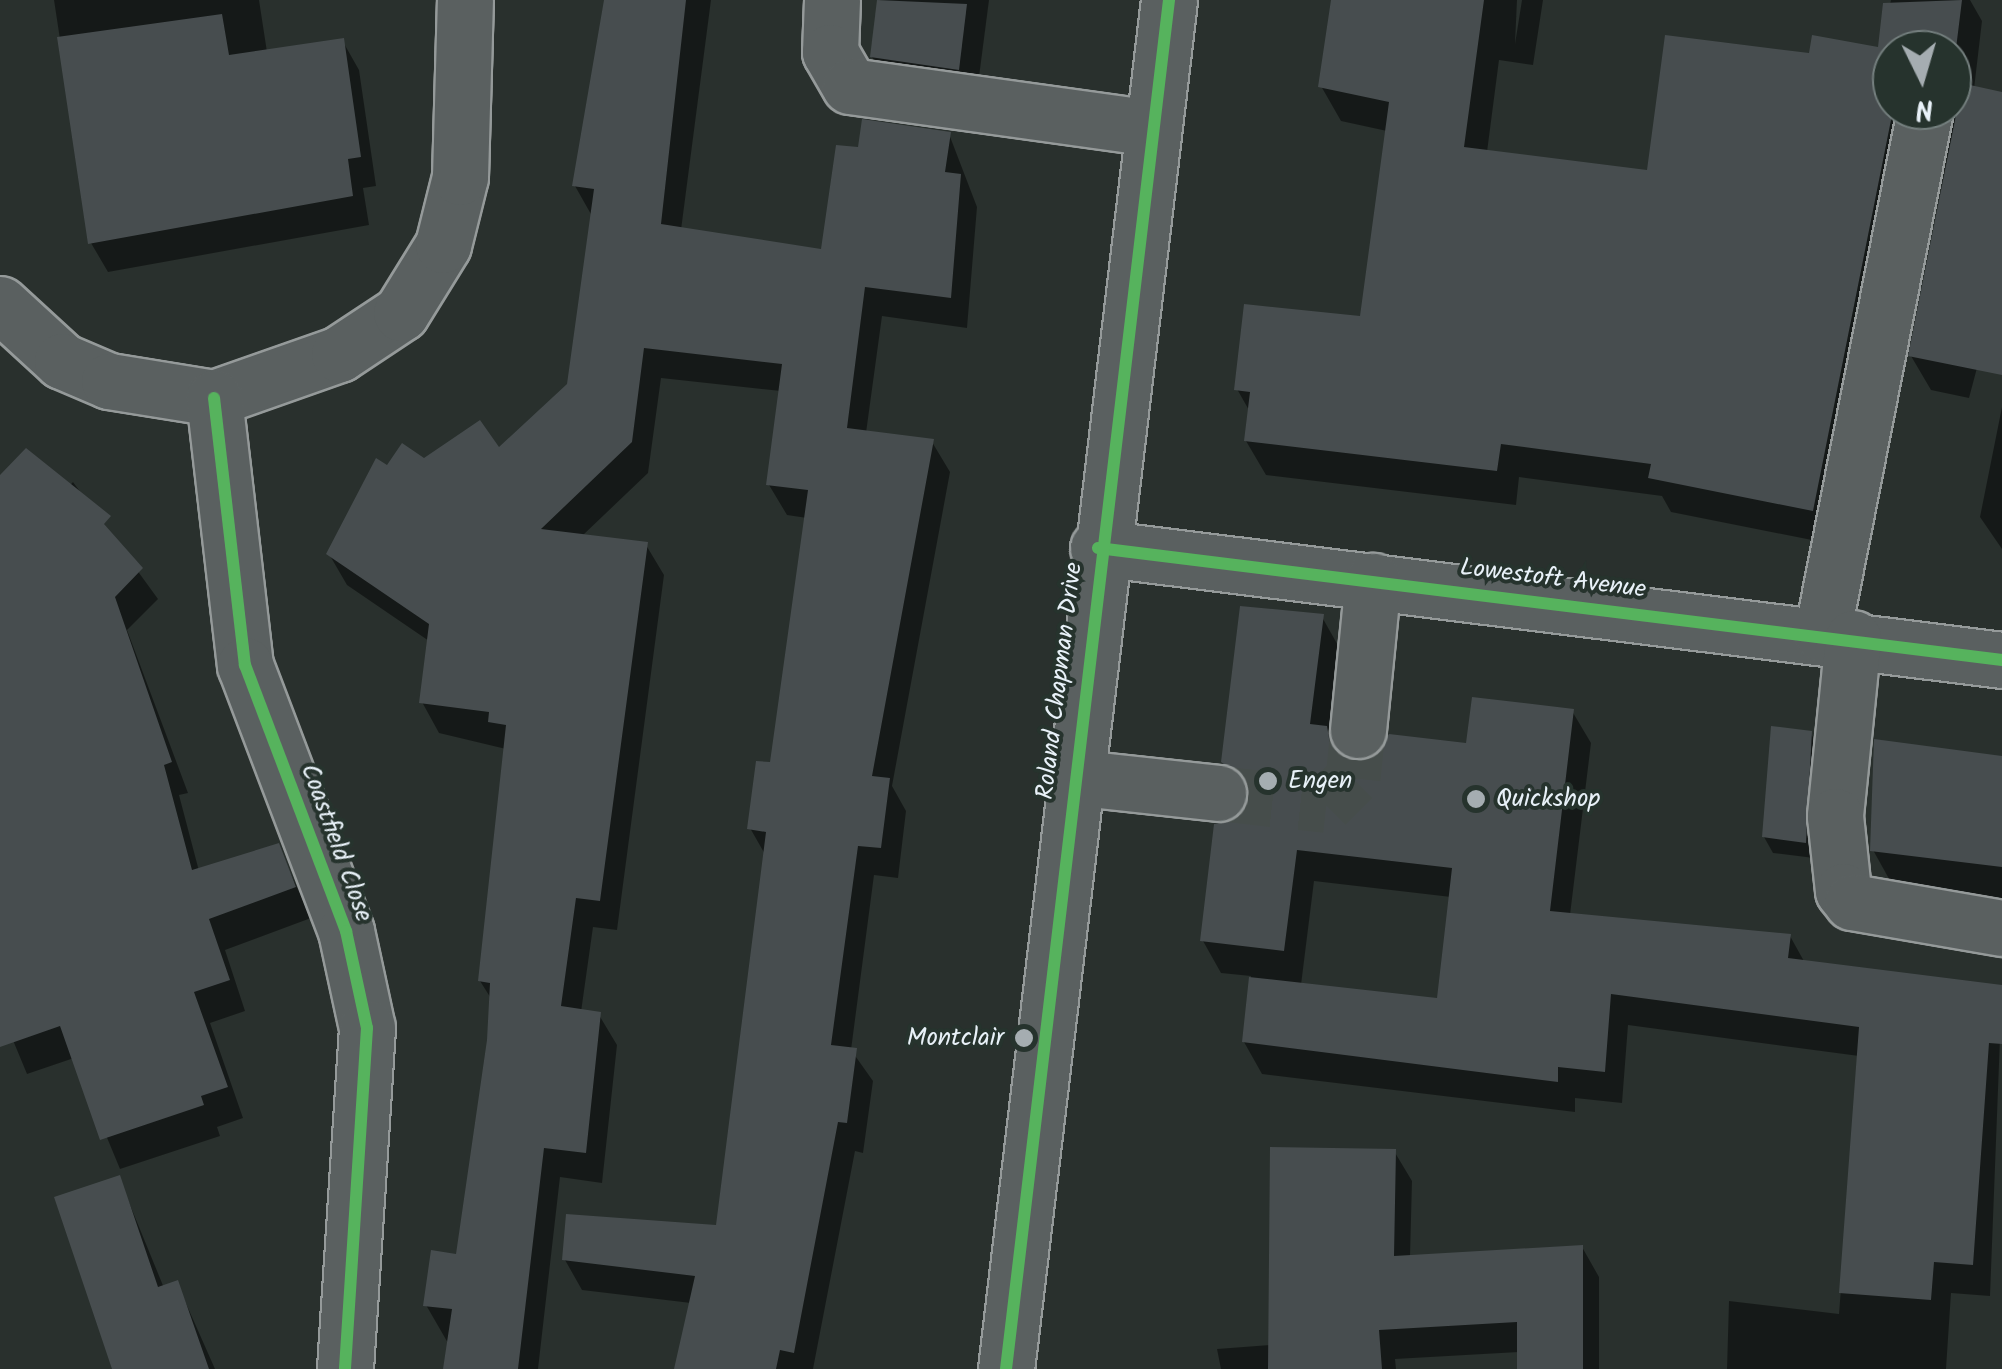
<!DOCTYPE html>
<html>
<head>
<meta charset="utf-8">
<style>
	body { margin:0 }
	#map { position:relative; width:2002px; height:1369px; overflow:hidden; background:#29302d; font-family:Kalam,sans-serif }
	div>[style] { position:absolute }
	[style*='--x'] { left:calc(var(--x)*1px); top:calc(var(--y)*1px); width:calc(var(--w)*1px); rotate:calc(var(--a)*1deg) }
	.shadow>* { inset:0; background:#0007 }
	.building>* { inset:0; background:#474d4f }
	.minor-tunnel>* { height:55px; margin-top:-27.5px; transform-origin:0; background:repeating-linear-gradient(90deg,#464d4b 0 55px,transparent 0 83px) }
	.roads { filter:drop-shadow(2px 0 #959a9a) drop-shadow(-2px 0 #959a9a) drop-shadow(0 2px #959a9a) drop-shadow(0 -2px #959a9a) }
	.minor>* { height:55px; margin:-27.5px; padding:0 27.5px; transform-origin:27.5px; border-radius:27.5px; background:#5a6060 }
	.cycleway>* { height:12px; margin:-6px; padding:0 6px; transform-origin:6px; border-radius:6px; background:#56b35d }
	.dots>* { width:28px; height:28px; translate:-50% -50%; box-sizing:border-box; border:5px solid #26332d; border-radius:50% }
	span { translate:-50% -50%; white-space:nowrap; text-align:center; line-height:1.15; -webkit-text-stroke:8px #26332d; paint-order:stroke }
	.street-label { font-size:25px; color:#e8f1f8 }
	.poi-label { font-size:25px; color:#e8f1f8 }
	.left { translate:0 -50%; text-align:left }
	.right { translate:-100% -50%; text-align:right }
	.north { position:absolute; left:1872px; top:30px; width:100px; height:100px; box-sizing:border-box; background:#26332d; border:2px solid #747f7e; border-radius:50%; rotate:175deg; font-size:28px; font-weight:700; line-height:40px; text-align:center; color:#e8f1f8 }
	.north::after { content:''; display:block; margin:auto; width:35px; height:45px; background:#a5adb1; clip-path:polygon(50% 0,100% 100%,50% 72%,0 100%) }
</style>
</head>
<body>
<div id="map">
	<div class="shadow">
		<div style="clip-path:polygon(54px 0,259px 0,267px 52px,342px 40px,359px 70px,376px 186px,363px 188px,369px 225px,108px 272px,91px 243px)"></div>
		<div style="clip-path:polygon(605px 0,711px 0,681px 230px,823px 252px,860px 150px,949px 134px,977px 207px,967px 328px,882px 316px,866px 433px,932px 442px,950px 472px,892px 786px,906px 811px,898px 878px,874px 875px,851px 1050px,873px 1081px,863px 1153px,855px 1151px,813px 1369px,677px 1369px,691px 1303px,582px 1290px,565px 1260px,718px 1228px,766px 856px,750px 828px,773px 765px,807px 518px,787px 515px,769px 485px,781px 391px,661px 378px,648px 473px,582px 536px,646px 545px,664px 575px,617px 930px,593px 927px,581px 1012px,599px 1015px,617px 1045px,602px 1183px,560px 1177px,538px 1369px,463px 1369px,426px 1305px,458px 1257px,489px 1040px,492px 1000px,480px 981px,506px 749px,439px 733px,422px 702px,429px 641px,347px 585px,329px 554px,388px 469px,499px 451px,570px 385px,592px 216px,575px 186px)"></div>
		<div style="clip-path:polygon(880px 0,989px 0,976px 100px,890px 88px,872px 57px)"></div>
		<div style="clip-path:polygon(evenodd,1333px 0,1517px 0,1515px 44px,1522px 0,1543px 0,1533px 65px,1499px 60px,1487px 152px,1650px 173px,1811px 56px,1880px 50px,1891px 0,1970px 0,1982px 21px,1974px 89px,2002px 95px,2002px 274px,1969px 398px,1931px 390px,1911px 356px,1955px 112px,1921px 123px,1832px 544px,1671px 512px,1662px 496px,1519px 477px,1516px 505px,1266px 475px,1246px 441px,1250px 412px,1237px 389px,1362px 319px,1387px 131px,1341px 121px,1321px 86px,1333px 0,1892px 50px,1952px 50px,1952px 110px,1892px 110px,1892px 50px)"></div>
		<div style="clip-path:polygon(2002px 407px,2002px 549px,1980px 517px)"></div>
		<div style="clip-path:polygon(0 478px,66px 490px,73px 482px,158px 599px,127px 630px,188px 793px,179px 795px,199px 871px,278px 846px,311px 918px,225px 950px,245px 1011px,210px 1023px,243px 1118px,217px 1127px,220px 1136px,120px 1169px,74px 1058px,27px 1074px,0 1009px)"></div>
		<div style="clip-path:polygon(evenodd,1322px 617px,1340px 649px,1330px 736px,1353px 764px,1469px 745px,1572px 711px,1591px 743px,1570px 915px,1790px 936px,1805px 963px,2002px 987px,1990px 1296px,1951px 1293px,1946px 1369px,1727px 1369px,1729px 1301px,1839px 1314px,1859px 1056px,1628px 1025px,1622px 1103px,1575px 1098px,1575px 1112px,1262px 1074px,1244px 1042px,1251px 976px,1221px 973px,1203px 941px,1233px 823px,1250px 799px,1224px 761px,1322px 617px,1314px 881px,1451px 897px,1439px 1001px,1301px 985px,1314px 881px)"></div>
		<div style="clip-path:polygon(1811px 734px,1820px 749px,1814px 858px,1773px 853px,1764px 837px)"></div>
		<div style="clip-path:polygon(2002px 758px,2002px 908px,1898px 895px,1873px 850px)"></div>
		<div style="clip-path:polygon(1394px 1151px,1412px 1181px,1410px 1257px,1582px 1247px,1599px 1277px,1599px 1369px,1519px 1369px,1519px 1352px,1395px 1359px,1396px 1369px,1221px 1369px,1217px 1349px,1270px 1345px)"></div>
		<div style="clip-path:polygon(119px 1178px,164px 1288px,177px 1283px,215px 1369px,114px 1369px)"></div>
	</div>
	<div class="building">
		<div style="clip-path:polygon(604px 0,686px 0,661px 224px,821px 249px,836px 145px,858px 147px,862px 119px,951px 132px,945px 172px,961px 174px,951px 298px,865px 287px,847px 428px,934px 439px,872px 776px,890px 778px,881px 848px,858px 846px,831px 1045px,857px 1048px,847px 1123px,838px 1122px,794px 1353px,780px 1350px,776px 1369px,674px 1369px,695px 1276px,562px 1260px,566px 1214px,716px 1225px,766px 832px,747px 829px,756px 761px,770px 762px,808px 490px,766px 485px,782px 364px,644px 348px,632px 442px,541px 529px,648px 542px,600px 901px,576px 898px,561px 1006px,601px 1012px,586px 1153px,544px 1148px,518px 1369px,443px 1369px,452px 1309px,423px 1306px,431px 1250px,456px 1254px,487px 1040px,490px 983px,478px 981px,506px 725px,488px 722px,489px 712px,419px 703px,429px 624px,326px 554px,376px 458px,387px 465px,402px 443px,424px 458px,480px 420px,499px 447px,567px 384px,594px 189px,572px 186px)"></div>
		<div style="clip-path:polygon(877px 0,967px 4px,959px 70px,870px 57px)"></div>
		<div style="clip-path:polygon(1331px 0,1484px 0,1464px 147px,1647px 170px,1665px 35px,1809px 53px,1812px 35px,1878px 47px,1883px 3px,1962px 0,1952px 81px,2002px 92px,2002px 375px,1908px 356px,1956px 115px,1952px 96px,1952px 50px,1892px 50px,1893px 110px,1813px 511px,1648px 478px,1651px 464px,1501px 444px,1497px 471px,1244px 441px,1250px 392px,1234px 390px,1244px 304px,1360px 316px,1389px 102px,1318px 87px)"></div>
		<div style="clip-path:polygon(222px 14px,229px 55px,344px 38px,361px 157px,348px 159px,353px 196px,88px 244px,57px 37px)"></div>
		<div style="clip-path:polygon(26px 448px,111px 516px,104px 524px,143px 568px,115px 597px,172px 762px,164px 765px,192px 870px,279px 843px,296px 887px,209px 919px,230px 980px,194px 992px,228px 1087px,201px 1096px,204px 1105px,100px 1140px,60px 1026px,0 1047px,0 475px)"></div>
		<div style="clip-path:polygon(1240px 606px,1324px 614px,1310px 724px,1327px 726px,1330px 744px,1354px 761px,1372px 758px,1389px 734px,1466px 743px,1472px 697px,1574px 709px,1550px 911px,1791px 934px,1788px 958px,2002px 985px,2002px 1044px,1989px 1043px,1973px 1265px,1934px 1262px,1931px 1300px,1839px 1293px,1859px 1027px,1611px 994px,1605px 1072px,1558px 1067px,1558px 1082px,1242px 1042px,1249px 977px,1437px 998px,1452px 868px,1297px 850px,1284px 951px,1200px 941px,1214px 824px,1231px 821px,1249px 797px,1246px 780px,1221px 762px)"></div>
		<div style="clip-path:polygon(1771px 726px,1812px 731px,1806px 843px,1762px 837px)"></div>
		<div style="clip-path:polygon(1874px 739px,2002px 756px,2002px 867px,1870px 851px)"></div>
		<div style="clip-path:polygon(1270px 1147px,1396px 1149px,1394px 1256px,1583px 1245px,1583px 1369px,1517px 1369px,1517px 1322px,1379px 1330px,1382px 1369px,1268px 1369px)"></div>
		<div style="clip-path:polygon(120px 1175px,158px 1287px,178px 1280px,209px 1369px,112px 1369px,54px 1197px)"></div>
	</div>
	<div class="minor-tunnel">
		<div style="--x:1218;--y:793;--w:109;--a:6.3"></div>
		<div style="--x:1326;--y:805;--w:38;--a:-45"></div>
		<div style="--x:1353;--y:778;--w:48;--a:-84.1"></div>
	</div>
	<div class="roads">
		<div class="minor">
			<div style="--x:832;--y:0;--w:52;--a:92.2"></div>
			<div style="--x:830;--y:52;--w:39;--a:60"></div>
			<div style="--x:850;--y:86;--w:305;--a:7.9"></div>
			<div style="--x:0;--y:304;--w:84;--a:42.6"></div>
			<div style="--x:62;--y:361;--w:51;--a:23.1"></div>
			<div style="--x:109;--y:381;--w:106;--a:9.2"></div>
			<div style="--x:214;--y:398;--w:133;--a:-19.4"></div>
			<div style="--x:339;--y:354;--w:74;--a:-33.5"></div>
			<div style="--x:401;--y:313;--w:80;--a:-58.3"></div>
			<div style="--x:443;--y:245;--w:70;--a:-76"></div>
			<div style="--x:460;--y:177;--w:177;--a:-88.4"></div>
			<div style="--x:214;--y:398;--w:269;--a:83.4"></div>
			<div style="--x:245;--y:665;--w:285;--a:69.2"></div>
			<div style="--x:346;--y:931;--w:99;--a:77.8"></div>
			<div style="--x:367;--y:1028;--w:342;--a:93.7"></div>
			<div style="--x:1098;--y:548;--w:911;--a:7.06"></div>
			<div style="--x:1822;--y:634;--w:534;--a:-78.88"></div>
			<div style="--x:1853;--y:638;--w:179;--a:95.8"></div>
			<div style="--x:1835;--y:816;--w:75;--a:83.9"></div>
			<div style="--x:1843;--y:891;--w:14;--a:51"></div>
			<div style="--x:1852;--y:902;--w:152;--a:9.8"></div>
			<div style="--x:1358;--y:730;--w:150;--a:-84.3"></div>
			<div style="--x:1071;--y:777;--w:148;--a:6.2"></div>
			<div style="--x:1006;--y:1369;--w:1379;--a:-83.21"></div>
		</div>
	</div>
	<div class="cycleway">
		<div style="--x:214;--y:398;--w:269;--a:83.4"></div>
		<div style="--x:245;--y:665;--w:285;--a:69.2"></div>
		<div style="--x:346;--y:931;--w:99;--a:77.8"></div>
		<div style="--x:367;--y:1028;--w:342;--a:93.7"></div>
		<div style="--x:1098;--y:548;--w:911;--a:7.06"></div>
		<div style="--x:1006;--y:1369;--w:1379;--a:-83.21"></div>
	</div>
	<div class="dots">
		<div style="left:1268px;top:781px;background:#a5adb1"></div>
		<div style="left:1476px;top:799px;background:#a5adb1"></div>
		<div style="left:1024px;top:1038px;background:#a5adb1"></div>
	</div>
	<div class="street-label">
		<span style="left:1553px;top:579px;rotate:7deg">Lowestoft Avenue</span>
		<span style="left:1060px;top:681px;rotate:-83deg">Roland Chapman Drive</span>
		<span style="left:336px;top:843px;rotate:70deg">Coastfield Close</span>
	</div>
	<div class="poi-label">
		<span class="left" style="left:1288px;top:781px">Engen</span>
		<span class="left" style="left:1496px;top:799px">Quickshop</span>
		<span class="right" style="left:1004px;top:1038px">Montclair</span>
	</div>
	<div class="north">N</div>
</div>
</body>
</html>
